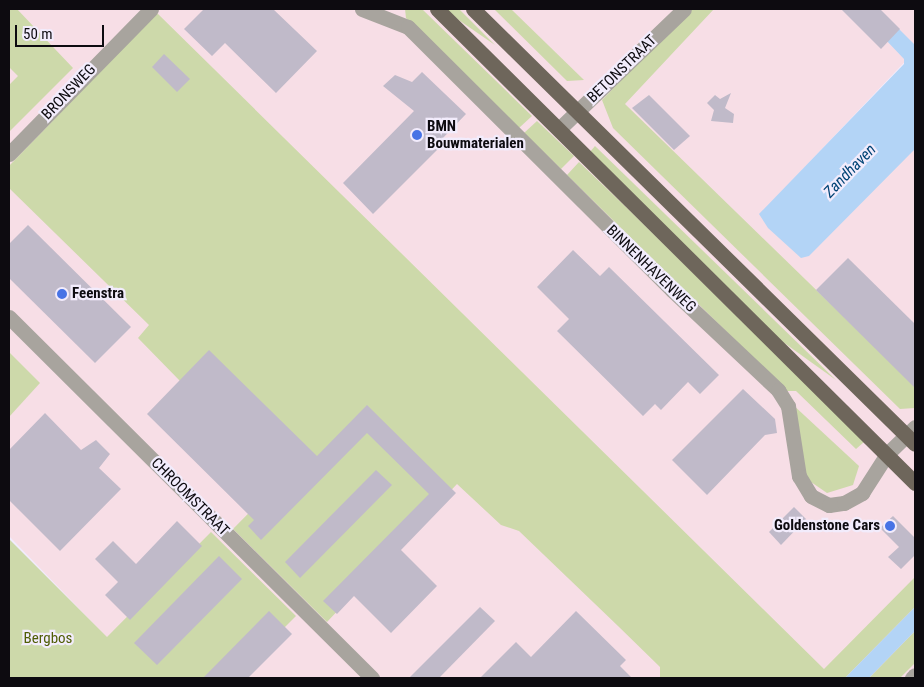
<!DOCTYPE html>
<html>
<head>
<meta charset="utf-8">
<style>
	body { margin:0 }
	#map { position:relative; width:924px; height:687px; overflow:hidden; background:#f2ecfc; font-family:"Roboto Condensed",sans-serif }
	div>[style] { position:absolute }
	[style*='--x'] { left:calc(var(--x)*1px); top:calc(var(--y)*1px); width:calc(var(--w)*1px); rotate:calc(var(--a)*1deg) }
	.industrial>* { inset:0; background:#f7dee6 }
	.green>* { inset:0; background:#cdd9aa }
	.water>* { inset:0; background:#b3d4f6 }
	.building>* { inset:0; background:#c0bac9 }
	.minor>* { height:15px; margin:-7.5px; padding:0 7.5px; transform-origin:7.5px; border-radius:7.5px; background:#a8a49e }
	.major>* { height:15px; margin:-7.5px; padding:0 7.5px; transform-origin:7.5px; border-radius:7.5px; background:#6e665b }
	.dots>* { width:14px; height:14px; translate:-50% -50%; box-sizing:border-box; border:2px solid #f2ecfc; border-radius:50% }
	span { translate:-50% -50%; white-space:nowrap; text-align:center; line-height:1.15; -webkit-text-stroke:4.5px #f2ecfc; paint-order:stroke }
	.street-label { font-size:15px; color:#0d0b10 }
	.poi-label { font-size:15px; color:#0d0b10; font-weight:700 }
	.left { translate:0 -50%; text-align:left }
	.right { translate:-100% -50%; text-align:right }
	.park-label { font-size:15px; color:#4f5d05 }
	.water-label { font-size:16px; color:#004375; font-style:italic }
	.frame { position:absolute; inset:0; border:10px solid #0d0b10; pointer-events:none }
	.scale { position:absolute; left:15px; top:25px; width:89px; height:22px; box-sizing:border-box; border:2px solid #0d0b10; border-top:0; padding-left:6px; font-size:15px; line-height:18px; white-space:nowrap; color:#0d0b10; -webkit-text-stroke:4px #f2ecfc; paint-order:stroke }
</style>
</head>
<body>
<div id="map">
	<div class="industrial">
		<div style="clip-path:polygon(9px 9px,915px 9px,915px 51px,760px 214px,915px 138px,915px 678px,146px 678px,9px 536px)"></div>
	</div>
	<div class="green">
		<div style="clip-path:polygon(9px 9px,17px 9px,73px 68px,9px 132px,9px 85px,18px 76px,9px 67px)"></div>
		<div style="clip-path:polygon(405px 9px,422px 9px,532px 116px,519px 128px,406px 18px)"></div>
		<div style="clip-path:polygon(445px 9px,459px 9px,495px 45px,450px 14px)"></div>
		<div style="clip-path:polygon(494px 9px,511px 9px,584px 80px,567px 81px)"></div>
		<div style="clip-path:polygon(690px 9px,714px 9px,625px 104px,915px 386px,915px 408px,900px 409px,613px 128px,602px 100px)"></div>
		<div style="clip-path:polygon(157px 13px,824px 669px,915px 577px,915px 607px,845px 678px,660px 678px,660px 667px,618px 626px,519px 531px,501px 525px,457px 484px,327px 622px,233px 529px,305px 456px,180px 381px,138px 338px,149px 325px,9px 188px,9px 166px)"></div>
		<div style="clip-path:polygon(537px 121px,574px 156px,561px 169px,524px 133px)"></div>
		<div style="clip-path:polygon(595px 146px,836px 380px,776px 337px,589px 153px)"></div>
		<div style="clip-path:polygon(579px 162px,627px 208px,864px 442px,856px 449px,796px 391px,787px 391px,567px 175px)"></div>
		<div style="clip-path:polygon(9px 352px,40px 383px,9px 417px)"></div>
		<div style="clip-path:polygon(791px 403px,859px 466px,853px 485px,827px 493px,811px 482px,805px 474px)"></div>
		<div style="clip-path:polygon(211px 532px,296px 616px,245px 667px,235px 657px,215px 678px,9px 678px,9px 539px,107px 637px)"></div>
		<div style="clip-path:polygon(915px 631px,915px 663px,900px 678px,869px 678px)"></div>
	</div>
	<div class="water">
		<div style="clip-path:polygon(897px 27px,915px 45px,915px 149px,809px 256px,801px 258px,768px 228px,759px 214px,904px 64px,904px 59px,885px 39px)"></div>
		<div style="clip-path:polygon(915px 607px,915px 631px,869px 678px,845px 678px)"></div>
	</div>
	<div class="building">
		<div style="clip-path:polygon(204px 9px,273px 9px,317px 51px,276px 93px,225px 43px,212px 56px,184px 29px)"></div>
		<div style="clip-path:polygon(841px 9px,880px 9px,900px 29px,881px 49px)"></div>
		<div style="clip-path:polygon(164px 54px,190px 79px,177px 92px,152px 67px)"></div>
		<div style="clip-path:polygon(422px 72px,466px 114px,442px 139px,445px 142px,373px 214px,343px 183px,414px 111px,383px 86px,395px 75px,412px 82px)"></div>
		<div style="clip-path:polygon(731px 93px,725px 108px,734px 114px,733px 123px,711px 121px,714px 110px,707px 103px,715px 95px,720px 99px)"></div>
		<div style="clip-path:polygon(649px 95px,690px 136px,674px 150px,632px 108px)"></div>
		<div style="clip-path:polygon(28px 225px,131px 327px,95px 363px,9px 278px,9px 244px)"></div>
		<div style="clip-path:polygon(573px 250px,600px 276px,609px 267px,719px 375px,700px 394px,688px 382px,661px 410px,655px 404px,643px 416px,557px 331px,569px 319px,537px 287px)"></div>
		<div style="clip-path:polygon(848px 258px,915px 324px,915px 388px,816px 290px)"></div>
		<div style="clip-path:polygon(209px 350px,317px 456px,367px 405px,456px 493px,401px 550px,437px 586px,391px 633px,354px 596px,337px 614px,323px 601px,429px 494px,367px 433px,261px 540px,248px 526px,254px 520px,147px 414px)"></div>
		<div style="clip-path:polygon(743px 389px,775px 419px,777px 433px,765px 435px,707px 495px,672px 460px)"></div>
		<div style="clip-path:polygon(45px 413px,81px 450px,96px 440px,110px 454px,99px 468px,121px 489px,60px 551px,9px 500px,9px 450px)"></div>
		<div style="clip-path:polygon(376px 470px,392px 485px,300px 578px,285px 562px)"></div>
		<div style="clip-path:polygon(794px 507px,806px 519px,781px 545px,769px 532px)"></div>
		<div style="clip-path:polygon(893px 516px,915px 538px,915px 555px,901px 569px,888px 557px,899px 547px,880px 528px)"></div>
		<div style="clip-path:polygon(177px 521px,202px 546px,130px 620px,105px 595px,118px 582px,95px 559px,113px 541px,136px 564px)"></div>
		<div style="clip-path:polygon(219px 556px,242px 579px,157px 665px,134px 643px)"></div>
		<div style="clip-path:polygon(480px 607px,495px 621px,439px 678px,409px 678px)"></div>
		<div style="clip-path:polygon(269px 611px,292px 634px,248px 678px,203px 678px)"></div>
		<div style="clip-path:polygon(576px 611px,626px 660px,620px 666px,632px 678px,480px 678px,516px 642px,531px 657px)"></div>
	</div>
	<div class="minor">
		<div style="--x:362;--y:9;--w:49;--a:21.4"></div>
		<div style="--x:408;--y:27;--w:373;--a:44.9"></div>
		<div style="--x:672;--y:290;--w:146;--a:43.3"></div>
		<div style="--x:778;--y:390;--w:19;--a:58"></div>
		<div style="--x:788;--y:406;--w:71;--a:81.1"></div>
		<div style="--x:799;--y:476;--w:23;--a:59"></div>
		<div style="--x:811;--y:496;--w:20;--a:27"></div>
		<div style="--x:829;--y:505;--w:15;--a:-8"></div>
		<div style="--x:844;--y:503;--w:21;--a:-29"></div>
		<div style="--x:862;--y:493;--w:46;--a:-57.3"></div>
		<div style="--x:887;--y:454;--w:39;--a:-44"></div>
		<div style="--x:559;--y:129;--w:173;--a:-43.8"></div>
		<div style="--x:9;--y:154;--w:203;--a:-45.6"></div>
		<div style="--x:9;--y:317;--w:512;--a:44.84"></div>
		<div style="--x:912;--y:678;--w:4;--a:-45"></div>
	</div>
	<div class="major">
		<div style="--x:437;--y:9;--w:673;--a:44.76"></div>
		<div style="--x:473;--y:9;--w:620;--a:44.54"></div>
	</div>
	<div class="dots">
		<div style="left:417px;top:135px;background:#4773e5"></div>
		<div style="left:62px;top:294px;background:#4773e5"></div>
		<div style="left:890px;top:526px;background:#4773e5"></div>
	</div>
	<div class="street-label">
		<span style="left:622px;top:69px;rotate:-44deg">BETONSTRAAT</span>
		<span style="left:69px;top:92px;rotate:-46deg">BRONSWEG</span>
		<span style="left:651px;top:269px;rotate:44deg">BINNENHAVENWEG</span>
		<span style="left:190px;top:497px;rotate:45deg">CHROOMSTRAAT</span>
	</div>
	<div class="poi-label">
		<span class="left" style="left:427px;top:135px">BMN<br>Bouwmaterialen</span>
		<span class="left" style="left:72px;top:294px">Feenstra</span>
		<span class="right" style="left:880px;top:526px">Goldenstone Cars</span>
	</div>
	<div class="park-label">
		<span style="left:48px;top:639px">Bergbos</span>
	</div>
	<div class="water-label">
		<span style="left:850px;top:171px;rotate:-46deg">Zandhaven</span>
	</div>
	<div class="frame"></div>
	<div class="scale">50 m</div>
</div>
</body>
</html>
